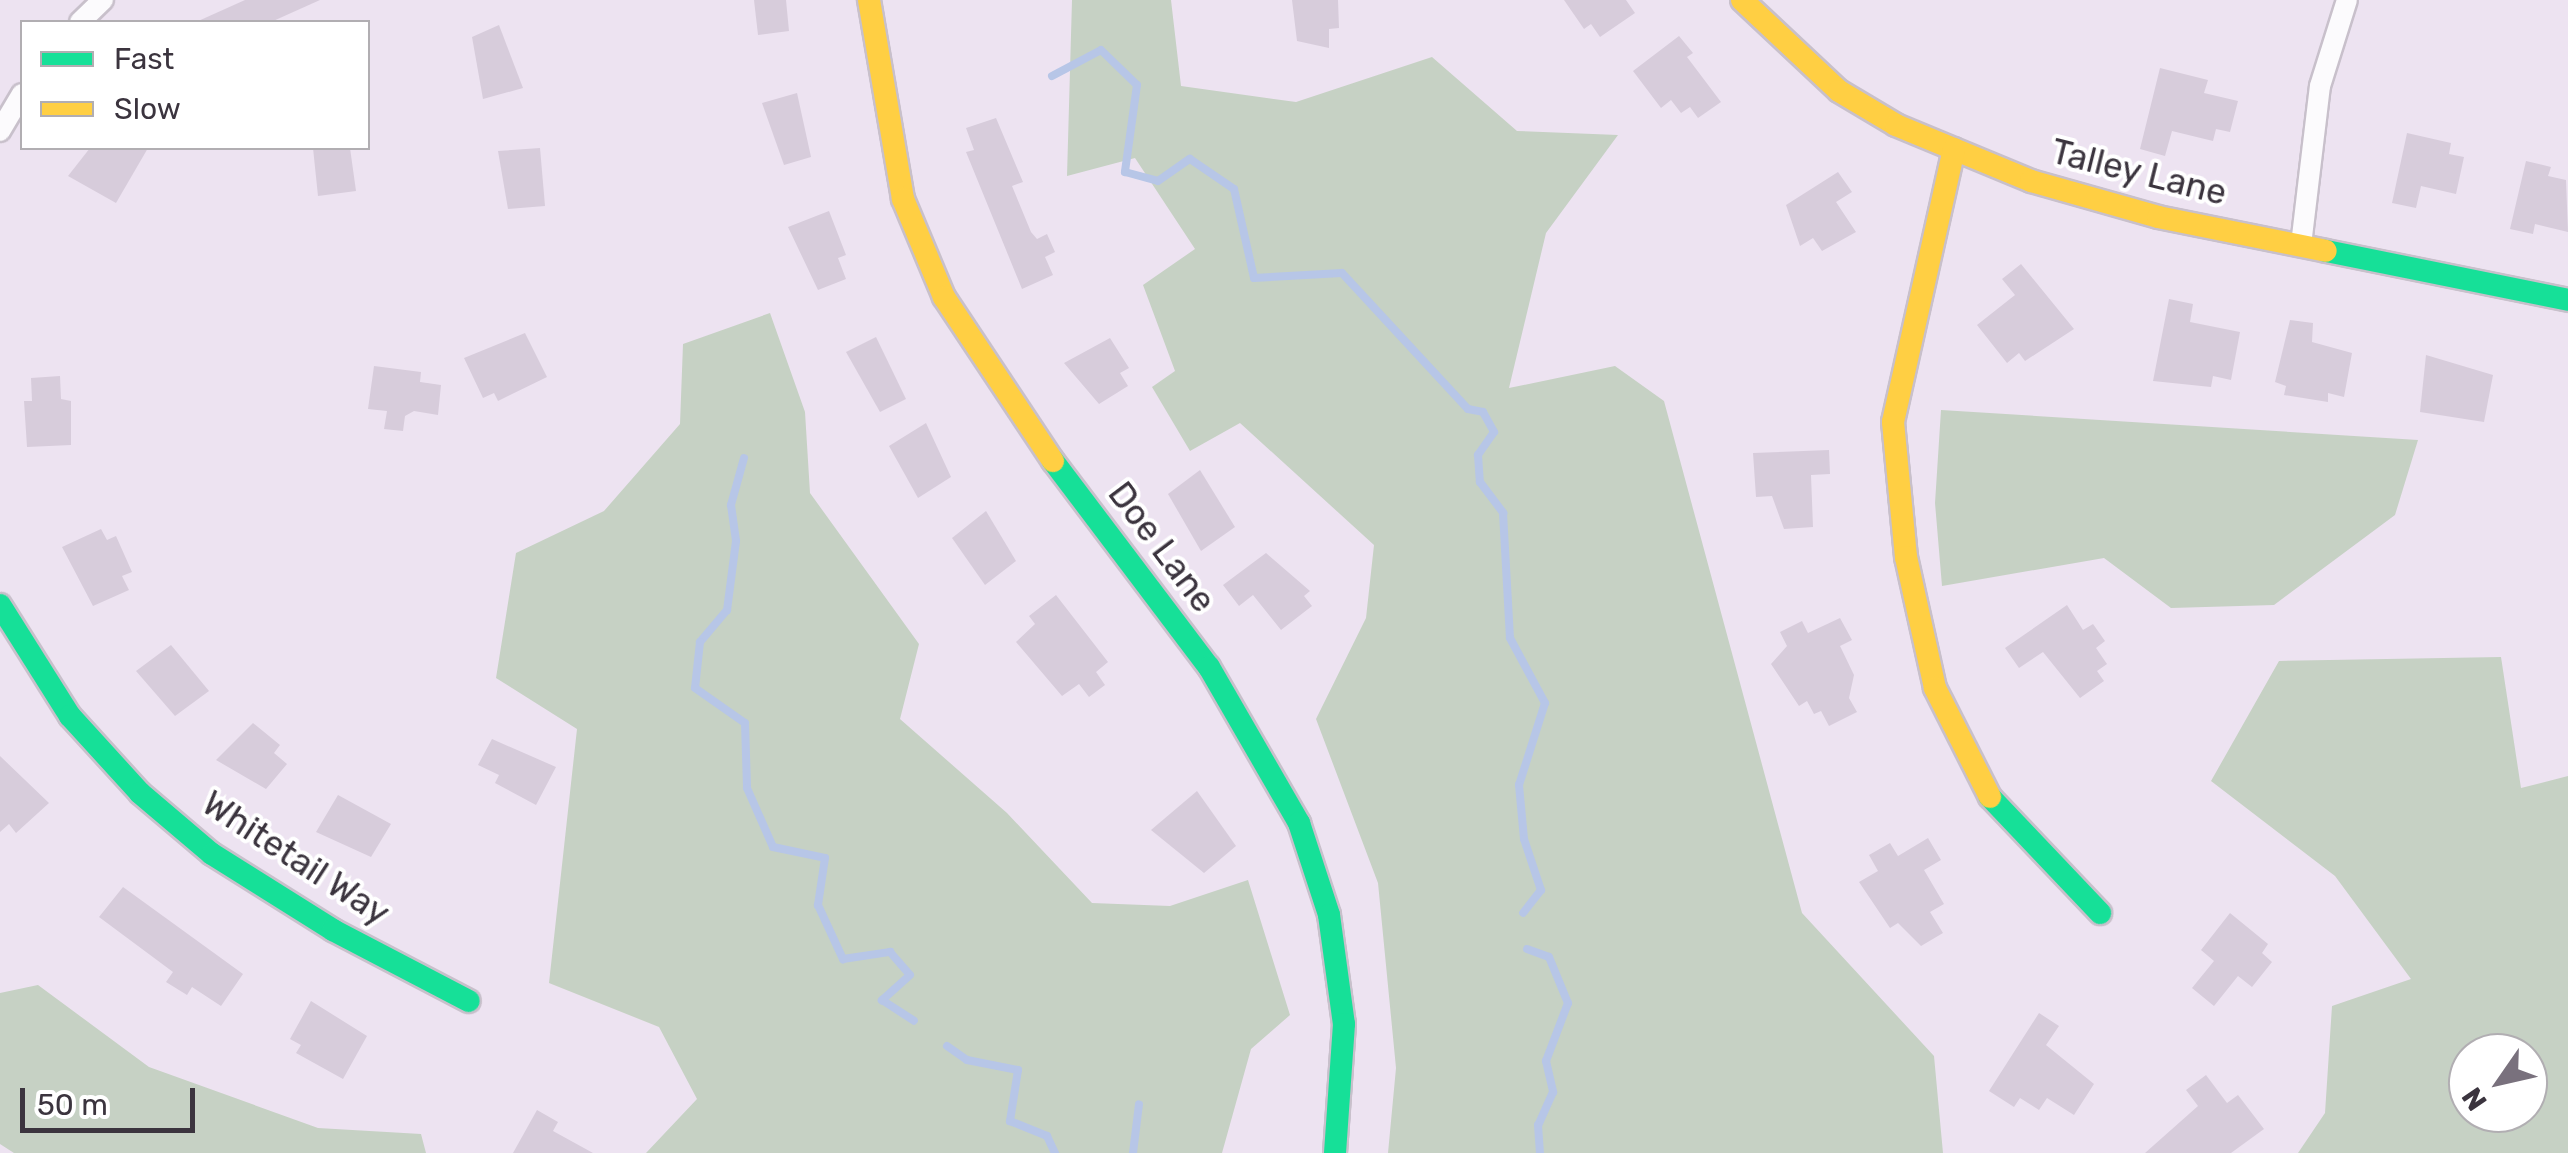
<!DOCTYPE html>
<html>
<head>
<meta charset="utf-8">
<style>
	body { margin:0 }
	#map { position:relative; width:2568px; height:1153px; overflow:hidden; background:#ede3f1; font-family:Rubik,sans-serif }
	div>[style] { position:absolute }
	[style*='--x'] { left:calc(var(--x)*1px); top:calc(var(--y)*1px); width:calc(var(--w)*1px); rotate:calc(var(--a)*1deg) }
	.green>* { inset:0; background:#c6d1c4 }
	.stream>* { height:8px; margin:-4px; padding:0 4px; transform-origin:4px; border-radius:4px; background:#b7c6e7 }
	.building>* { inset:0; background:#d7ccdb }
	.roads { filter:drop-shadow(2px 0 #c8c0cb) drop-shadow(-2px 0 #c8c0cb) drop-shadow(0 2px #c8c0cb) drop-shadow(0 -2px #c8c0cb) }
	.street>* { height:20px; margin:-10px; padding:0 10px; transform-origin:10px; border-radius:10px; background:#fcfbfd }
	.fast>* { height:22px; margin:-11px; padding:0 11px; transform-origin:11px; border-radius:11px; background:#16e098 }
	.slow>* { height:22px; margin:-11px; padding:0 11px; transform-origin:11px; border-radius:11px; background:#ffcf43 }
	span { translate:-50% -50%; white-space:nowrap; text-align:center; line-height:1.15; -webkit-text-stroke:8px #fff; paint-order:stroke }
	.street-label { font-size:35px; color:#3b343e }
	.legend { position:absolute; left:20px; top:20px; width:350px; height:130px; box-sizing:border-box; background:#fff; border:2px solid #b1aeb2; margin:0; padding:12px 18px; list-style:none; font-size:30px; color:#3b343e }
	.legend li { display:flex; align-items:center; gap:20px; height:50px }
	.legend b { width:50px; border:2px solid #b1aeb2 }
	.north { position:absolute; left:2448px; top:1033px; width:100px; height:100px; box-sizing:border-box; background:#fff; border:2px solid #b1aeb2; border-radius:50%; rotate:236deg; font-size:28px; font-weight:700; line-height:40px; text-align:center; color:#3b343e }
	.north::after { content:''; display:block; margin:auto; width:35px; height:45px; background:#79717d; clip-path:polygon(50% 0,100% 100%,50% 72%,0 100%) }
	.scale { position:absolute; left:20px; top:1088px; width:175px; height:45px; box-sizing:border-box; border:5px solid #3b343e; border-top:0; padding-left:12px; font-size:30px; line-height:35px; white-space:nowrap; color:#3b343e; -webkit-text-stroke:8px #fff; paint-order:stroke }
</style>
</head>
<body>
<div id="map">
	<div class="green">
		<div style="clip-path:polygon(1072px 0,1171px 0,1181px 86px,1296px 102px,1432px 57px,1517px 131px,1618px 135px,1546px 233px,1509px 388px,1615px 366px,1664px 401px,1802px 913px,1934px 1056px,1943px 1153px,1388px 1153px,1396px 1068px,1378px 883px,1316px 719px,1366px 618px,1374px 545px,1240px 423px,1190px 451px,1152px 387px,1175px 371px,1143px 285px,1195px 249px,1135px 158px,1067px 176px)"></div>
		<div style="clip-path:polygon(770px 313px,805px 412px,810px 493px,919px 644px,900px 719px,1007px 813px,1092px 903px,1170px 906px,1248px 880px,1290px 1015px,1251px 1049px,1222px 1153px,646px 1153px,697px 1099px,659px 1027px,549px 983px,577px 729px,496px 678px,516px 553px,604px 511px,680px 424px,683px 344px)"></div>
		<div style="clip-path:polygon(1941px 410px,2418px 440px,2395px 515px,2274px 605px,2171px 608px,2104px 558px,1942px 586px,1935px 503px)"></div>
		<div style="clip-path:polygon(evenodd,2501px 657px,2521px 788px,2568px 776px,2568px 1153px,2298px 1153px,2325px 1113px,2332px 1006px,2411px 979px,2335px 876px,2211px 781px,2279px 661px,2501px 657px,2468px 1053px,2528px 1053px,2528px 1113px,2468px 1113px,2468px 1053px)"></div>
		<div style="clip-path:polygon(38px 985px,149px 1067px,318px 1128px,421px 1134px,426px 1153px,14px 1153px,0 1144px,0 993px)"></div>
	</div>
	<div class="stream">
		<div style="--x:1052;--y:76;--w:55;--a:-28"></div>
		<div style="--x:1101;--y:50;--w:50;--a:44.2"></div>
		<div style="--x:1137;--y:85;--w:88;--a:97.9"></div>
		<div style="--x:1125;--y:172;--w:34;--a:15"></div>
		<div style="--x:1158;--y:181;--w:39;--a:-35"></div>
		<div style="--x:1190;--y:159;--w:53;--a:34.3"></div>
		<div style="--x:1234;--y:189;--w:91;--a:77.3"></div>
		<div style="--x:1254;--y:278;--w:88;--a:-3.3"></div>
		<div style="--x:1342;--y:273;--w:185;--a:47.2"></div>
		<div style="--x:1468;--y:409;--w:15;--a:11"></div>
		<div style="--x:1483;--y:412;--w:23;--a:61"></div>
		<div style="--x:1494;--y:432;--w:28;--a:125"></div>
		<div style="--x:1478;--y:455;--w:27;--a:86"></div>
		<div style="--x:1480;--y:482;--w:39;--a:53"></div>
		<div style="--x:1503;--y:513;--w:125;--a:86.8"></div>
		<div style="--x:1510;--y:638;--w:74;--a:61.7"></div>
		<div style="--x:1545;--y:703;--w:86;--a:107.6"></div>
		<div style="--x:1519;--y:785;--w:54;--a:84.7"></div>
		<div style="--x:1524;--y:839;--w:54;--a:71.6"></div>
		<div style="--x:1541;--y:890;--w:29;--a:128"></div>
		<div style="--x:744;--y:458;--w:49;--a:105.5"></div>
		<div style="--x:731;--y:505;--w:36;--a:82"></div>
		<div style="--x:736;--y:541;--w:70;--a:97.4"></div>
		<div style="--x:727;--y:610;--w:42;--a:130.2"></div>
		<div style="--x:700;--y:642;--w:46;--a:96.2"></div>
		<div style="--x:695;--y:688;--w:61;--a:35"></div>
		<div style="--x:745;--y:723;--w:65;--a:88.2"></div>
		<div style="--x:747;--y:788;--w:64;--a:66.2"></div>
		<div style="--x:773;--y:847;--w:53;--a:11.9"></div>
		<div style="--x:825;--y:858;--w:48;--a:98.5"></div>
		<div style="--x:818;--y:905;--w:60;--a:65.2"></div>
		<div style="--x:843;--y:959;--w:48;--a:-8.5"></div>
		<div style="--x:890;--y:952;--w:30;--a:49"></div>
		<div style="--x:910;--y:975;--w:38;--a:138"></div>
		<div style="--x:882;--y:1000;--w:38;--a:33"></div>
		<div style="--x:1527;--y:949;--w:23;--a:20"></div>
		<div style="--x:1549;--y:957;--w:50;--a:67.6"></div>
		<div style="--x:1568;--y:1003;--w:62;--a:110.8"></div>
		<div style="--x:1546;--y:1061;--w:32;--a:77"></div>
		<div style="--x:1553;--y:1092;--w:36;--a:114"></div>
		<div style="--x:1538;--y:1125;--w:28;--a:86"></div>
		<div style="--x:947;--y:1046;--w:24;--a:35"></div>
		<div style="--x:967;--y:1060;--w:52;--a:11.1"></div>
		<div style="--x:1018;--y:1070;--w:52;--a:98.9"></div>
		<div style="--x:1010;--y:1121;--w:40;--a:22"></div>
		<div style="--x:1047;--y:1136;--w:19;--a:65"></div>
		<div style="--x:1133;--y:1153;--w:49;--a:-83"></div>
	</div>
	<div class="building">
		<div style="clip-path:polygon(245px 0,320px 0,271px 22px,196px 22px)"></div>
		<div style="clip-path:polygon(754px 0,786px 0,789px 31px,758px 35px)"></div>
		<div style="clip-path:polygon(1292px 0,1338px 0,1339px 28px,1329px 29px,1329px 48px,1297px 41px)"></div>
		<div style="clip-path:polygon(1564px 0,1626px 0,1635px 13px,1600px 37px,1591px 24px,1584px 29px)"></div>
		<div style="clip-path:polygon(499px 25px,523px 88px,483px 99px,472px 37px)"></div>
		<div style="clip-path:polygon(1679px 36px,1693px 53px,1687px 57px,1721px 102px,1698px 118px,1690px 107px,1681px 113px,1671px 100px,1661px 108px,1633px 71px)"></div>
		<div style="clip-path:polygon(2160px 68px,2208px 80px,2204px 93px,2238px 101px,2230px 132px,2216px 129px,2213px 141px,2172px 131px,2165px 156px,2140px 149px)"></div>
		<div style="clip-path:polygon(797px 93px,811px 157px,784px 165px,762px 103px)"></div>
		<div style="clip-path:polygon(996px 118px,1023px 182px,1012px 186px,1031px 232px,1037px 239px,1047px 234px,1055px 252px,1045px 257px,1053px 275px,1022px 289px,966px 152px,974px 150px,966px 128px)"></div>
		<div style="clip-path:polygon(2407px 133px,2451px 143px,2449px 154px,2464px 157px,2456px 194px,2421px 186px,2416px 208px,2392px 203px)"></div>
		<div style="clip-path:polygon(90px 148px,148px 148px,116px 203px,68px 176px)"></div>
		<div style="clip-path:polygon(313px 148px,350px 148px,356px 191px,318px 196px)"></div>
		<div style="clip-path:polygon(540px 148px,545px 206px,508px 209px,498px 151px)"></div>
		<div style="clip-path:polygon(2526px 161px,2551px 167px,2548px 176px,2566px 180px,2568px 232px,2535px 224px,2533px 234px,2510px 229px)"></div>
		<div style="clip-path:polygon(1838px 172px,1852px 192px,1836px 202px,1856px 232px,1822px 251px,1813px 238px,1800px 246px,1786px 205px)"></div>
		<div style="clip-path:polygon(829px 211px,846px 255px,838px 258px,846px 279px,818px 290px,788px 227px)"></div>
		<div style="clip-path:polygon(2021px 264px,2074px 329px,2025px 361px,2019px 353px,2007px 363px,1977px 325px,2015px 295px,2002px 279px)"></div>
		<div style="clip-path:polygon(2169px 299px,2193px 304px,2190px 322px,2240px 332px,2231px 380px,2213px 376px,2211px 387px,2153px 381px)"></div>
		<div style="clip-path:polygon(2290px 320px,2313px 323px,2312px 342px,2352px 353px,2344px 397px,2328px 393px,2328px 402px,2284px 395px,2286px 386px,2275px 382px)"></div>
		<div style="clip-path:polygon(525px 333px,547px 377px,498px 401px,494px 393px,483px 398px,464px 358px)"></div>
		<div style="clip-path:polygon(876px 337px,906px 399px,880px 412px,846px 352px)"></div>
		<div style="clip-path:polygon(1110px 338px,1129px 368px,1120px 373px,1128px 386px,1099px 404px,1064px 363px)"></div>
		<div style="clip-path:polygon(2426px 355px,2493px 375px,2484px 422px,2420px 412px)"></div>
		<div style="clip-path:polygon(374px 366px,421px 372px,420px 382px,441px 385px,438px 415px,414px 411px,405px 416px,403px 431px,384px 429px,387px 411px,368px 409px)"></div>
		<div style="clip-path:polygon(60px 376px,61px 399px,71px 401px,71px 445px,27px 447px,24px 401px,32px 401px,31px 378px)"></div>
		<div style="clip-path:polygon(926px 423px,951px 477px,918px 498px,889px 446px)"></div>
		<div style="clip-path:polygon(1829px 450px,1830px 474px,1811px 475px,1813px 527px,1784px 529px,1772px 496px,1756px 497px,1753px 453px)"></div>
		<div style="clip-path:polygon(1200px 470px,1235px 527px,1201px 551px,1168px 494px)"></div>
		<div style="clip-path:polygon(986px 511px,1016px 561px,985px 585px,952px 538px)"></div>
		<div style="clip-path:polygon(101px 529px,107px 540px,116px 536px,132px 572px,122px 576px,129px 590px,93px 606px,62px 547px)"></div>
		<div style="clip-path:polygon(1266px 553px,1310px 591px,1304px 596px,1312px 606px,1281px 630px,1253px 595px,1239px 606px,1223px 585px)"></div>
		<div style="clip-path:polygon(1056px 595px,1108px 662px,1096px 672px,1105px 685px,1089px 697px,1079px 684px,1062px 696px,1016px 642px,1035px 624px,1029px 616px)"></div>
		<div style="clip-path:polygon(2067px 605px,2083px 630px,2093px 624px,2105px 641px,2096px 648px,2107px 664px,2097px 671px,2104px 681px,2080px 698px,2043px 652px,2019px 668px,2005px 648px)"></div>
		<div style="clip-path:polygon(1840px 618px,1852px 640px,1840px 646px,1854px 675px,1849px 698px,1857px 712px,1829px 726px,1821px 711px,1814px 714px,1807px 701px,1799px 706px,1771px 664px,1787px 646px,1780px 632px,1802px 621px,1808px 633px)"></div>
		<div style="clip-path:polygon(171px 645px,209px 691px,175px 716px,136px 671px)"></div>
		<div style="clip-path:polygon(253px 723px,280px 745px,274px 753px,287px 764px,266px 789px,216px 760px)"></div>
		<div style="clip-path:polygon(492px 739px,556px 767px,536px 805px,495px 783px,499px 775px,478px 765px)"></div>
		<div style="clip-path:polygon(0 756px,49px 803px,16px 833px,9px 824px,0 832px)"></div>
		<div style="clip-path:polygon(1197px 791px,1236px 846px,1204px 873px,1151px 830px)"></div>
		<div style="clip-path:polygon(338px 795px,391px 824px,371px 857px,316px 832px)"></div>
		<div style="clip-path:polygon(1928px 838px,1941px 860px,1924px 870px,1944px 904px,1930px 912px,1943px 933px,1921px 946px,1898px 923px,1890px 928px,1859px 882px,1878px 871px,1869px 855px,1890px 843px,1898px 856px)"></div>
		<div style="clip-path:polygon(123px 887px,243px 974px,221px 1006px,192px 987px,187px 995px,166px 982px,173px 972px,99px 917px)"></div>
		<div style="clip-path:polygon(2230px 913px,2268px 944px,2262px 953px,2272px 962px,2252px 987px,2238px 976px,2214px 1006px,2192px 988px,2214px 961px,2201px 950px)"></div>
		<div style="clip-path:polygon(311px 1001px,367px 1036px,343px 1079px,296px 1053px,301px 1045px,290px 1039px)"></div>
		<div style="clip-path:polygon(2039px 1013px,2059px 1026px,2046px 1045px,2094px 1084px,2074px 1115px,2047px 1098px,2039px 1110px,2020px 1098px,2014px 1107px,1989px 1091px)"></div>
		<div style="clip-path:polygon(2206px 1075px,2227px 1103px,2238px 1095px,2264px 1129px,2231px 1153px,2145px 1153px,2198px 1106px,2186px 1090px)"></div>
		<div style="clip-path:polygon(537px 1110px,558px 1122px,553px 1131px,593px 1153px,513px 1153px)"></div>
	</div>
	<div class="roads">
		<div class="street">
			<div style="--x:80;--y:22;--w:32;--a:-44"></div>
			<div style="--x:0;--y:131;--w:43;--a:-59.3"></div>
			<div style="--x:2301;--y:245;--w:160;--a:-83.2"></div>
			<div style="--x:2320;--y:86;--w:90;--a:-72.6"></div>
		</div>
		<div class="fast">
			<div style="--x:2326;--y:251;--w:247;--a:11.4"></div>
			<div style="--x:1053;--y:461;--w:258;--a:52.9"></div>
			<div style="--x:1209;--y:667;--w:180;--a:60"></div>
			<div style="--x:1299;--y:823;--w:97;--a:71.9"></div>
			<div style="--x:1329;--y:915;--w:110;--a:82.2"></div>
			<div style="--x:1344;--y:1024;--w:129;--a:94"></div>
			<div style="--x:0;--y:605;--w:131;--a:57.8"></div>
			<div style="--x:70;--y:716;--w:104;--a:47.7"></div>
			<div style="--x:140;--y:793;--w:94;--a:40.3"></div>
			<div style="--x:212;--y:854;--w:143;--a:32.1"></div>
			<div style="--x:333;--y:930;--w:153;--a:27.6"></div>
			<div style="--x:1990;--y:797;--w:160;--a:46.5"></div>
		</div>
		<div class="slow">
			<div style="--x:869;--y:0;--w:202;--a:80.3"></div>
			<div style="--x:903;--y:199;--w:106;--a:67.3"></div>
			<div style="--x:944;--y:297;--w:197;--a:56.4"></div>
			<div style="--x:1742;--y:0;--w:133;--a:43.2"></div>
			<div style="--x:1839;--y:91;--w:66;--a:30.8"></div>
			<div style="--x:1896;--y:125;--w:146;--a:22.5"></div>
			<div style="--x:2031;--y:181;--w:132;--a:15.8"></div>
			<div style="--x:2158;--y:217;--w:171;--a:11.4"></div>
			<div style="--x:1954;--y:149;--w:280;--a:102.6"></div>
			<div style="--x:1893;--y:422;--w:136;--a:84.5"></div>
			<div style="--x:1906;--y:557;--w:134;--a:77.5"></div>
			<div style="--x:1935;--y:688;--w:122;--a:63.2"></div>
		</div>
	</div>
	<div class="street-label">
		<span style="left:2139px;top:172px;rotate:14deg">Talley Lane</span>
		<span style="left:1162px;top:547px;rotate:53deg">Doe Lane</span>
		<span style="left:296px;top:858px;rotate:33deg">Whitetail Way</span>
	</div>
	<ul class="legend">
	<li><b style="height:12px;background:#16e098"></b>Fast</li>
	<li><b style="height:12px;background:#ffcf43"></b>Slow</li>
	</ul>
	<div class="north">N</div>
	<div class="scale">50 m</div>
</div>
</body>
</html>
